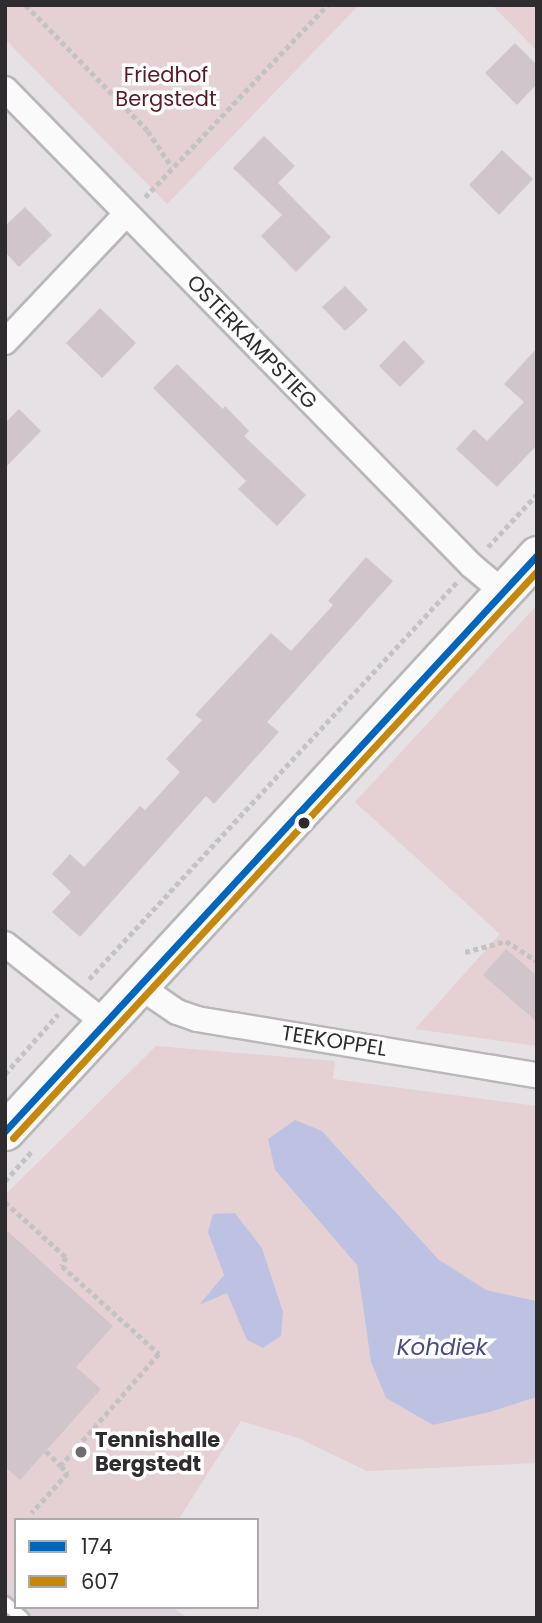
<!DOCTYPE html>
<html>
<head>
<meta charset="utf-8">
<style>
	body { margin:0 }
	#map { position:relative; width:542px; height:1623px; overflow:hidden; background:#e5e1e5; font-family:Poppins,sans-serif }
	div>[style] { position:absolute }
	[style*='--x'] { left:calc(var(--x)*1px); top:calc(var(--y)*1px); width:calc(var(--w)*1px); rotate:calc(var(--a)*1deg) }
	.built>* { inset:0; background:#dcd3dc }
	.green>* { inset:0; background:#e5d0d3 }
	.water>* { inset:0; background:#bec2e2 }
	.building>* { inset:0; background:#d0c5cb }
	.path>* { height:4.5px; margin-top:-2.25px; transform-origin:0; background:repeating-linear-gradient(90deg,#c4c3c4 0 5px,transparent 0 8.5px) }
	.roads { filter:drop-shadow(2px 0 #bab7ba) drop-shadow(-2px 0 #bab7ba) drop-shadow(0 2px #bab7ba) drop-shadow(0 -2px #bab7ba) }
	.lane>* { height:12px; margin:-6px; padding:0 6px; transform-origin:6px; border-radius:6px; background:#fbfafb }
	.street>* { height:24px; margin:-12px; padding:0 12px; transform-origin:12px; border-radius:12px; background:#fbfafb }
	.secondary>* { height:37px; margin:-18.5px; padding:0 18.5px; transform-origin:18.5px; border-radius:18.5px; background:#fbfafb }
	.bus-1>* { height:7px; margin:-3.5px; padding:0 3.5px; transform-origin:3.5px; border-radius:3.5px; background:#0065bd }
	.bus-2>* { height:7px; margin:-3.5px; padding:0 3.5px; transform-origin:3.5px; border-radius:3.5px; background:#c5880c }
	.dots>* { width:19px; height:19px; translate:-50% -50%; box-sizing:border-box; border:4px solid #fff; border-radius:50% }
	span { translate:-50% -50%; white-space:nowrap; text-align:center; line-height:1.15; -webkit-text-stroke:7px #fff; paint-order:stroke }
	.park-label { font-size:21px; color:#591a24 }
	.street-label { font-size:21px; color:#2f2c2f }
	.poi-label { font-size:21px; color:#2f2c2f; font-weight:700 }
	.left { translate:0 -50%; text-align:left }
	.water-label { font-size:23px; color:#494d85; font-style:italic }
	.frame { position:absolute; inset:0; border:7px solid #2f2c2f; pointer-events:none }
	.legend { position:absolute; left:14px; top:1518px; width:245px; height:91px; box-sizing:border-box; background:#fff; border:2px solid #acabac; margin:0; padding:9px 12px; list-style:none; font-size:21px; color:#2f2c2f }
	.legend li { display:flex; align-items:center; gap:14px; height:35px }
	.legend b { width:35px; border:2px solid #acabac }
</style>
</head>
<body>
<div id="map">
	<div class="built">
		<div style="clip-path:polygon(5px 1577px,16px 1586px,16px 1607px,171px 1607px,188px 1618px,5px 1618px)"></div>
	</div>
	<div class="green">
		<div style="clip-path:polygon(5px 5px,359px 5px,167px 204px,5px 39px)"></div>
		<div style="clip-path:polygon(492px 5px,537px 5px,537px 51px)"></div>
		<div style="clip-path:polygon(537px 605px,537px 1046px,415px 1029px,500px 934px,355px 802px)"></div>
		<div style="clip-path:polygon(evenodd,156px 1046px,335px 1061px,333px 1079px,537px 1106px,537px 1301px,486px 1290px,438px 1259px,322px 1131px,275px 1170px,357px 1265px,371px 1362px,433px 1425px,490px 1412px,537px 1397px,537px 1463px,367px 1471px,298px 1438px,241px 1421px,178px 1520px,16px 1520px,16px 1586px,5px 1577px,5px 1195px,156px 1046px,235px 1213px,262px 1248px,283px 1312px,227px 1293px,200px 1304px,224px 1275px,235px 1213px)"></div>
	</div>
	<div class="water">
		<div style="clip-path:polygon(295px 1120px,322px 1131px,438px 1259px,486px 1290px,537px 1301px,537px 1397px,490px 1412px,433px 1425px,386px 1398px,371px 1362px,357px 1265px,275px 1170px,268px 1139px)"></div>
		<div style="clip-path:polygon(235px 1213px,262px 1248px,283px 1312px,281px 1336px,263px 1348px,247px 1340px,227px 1293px,199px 1305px,224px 1275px,208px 1232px,213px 1214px)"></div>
	</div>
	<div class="building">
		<div style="clip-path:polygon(515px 43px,537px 65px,537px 84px,517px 105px,485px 73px)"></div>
		<div style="clip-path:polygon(264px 136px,295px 166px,278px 183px,331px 237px,296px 272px,261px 236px,282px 215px,233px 168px)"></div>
		<div style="clip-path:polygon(502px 150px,533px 179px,499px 215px,469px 185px)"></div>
		<div style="clip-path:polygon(25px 207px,52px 235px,19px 267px,5px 252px,5px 226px)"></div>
		<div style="clip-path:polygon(345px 286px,368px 310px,345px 331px,322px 307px)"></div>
		<div style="clip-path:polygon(100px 308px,136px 343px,102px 378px,66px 343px)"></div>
		<div style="clip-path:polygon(404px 340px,425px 362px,400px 387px,379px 366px)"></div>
		<div style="clip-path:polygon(537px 348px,537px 445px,497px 487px,456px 449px,474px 429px,487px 441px,524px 402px,504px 384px)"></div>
		<div style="clip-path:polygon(177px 364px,223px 409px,225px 406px,249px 431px,244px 436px,306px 495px,277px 526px,238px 489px,246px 481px,153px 388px)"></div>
		<div style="clip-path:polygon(19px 409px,41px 431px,5px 468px,5px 423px)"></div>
		<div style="clip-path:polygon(366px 557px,393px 581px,267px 722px,279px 732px,214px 804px,206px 796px,80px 937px,52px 912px,71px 892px,52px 874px,70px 854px,84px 867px,140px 806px,145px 810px,180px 772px,166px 759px,202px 720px,195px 715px,271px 633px,291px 651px,333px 605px,328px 601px)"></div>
		<div style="clip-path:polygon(506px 949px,537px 976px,537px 1022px,483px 975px)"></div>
		<div style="clip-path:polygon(5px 1229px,113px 1326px,76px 1367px,101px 1389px,20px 1480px,5px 1467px)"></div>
	</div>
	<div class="path">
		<div style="--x:26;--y:5;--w:175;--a:45.9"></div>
		<div style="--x:148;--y:131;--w:43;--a:56.3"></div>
		<div style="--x:145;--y:197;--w:265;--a:-46.5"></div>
		<div style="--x:488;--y:547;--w:72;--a:-47.2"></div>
		<div style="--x:465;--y:952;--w:42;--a:-15"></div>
		<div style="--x:506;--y:941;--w:37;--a:33"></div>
		<div style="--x:89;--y:979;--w:541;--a:-47.17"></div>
		<div style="--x:5;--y:1074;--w:80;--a:-48.5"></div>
		<div style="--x:5;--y:1181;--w:40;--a:-48"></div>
		<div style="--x:5;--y:1202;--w:82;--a:42"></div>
		<div style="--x:66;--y:1257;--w:10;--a:114"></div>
		<div style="--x:62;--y:1266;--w:131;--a:42.2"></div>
		<div style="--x:159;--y:1354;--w:149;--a:131.2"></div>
		<div style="--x:61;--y:1466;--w:10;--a:45"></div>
		<div style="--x:68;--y:1473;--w:54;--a:132"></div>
		<div style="--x:46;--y:1451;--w:21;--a:45"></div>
	</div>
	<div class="roads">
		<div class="lane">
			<div style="--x:5;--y:1603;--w:23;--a:41"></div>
		</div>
		<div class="street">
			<div style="--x:5;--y:89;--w:668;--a:45.61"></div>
			<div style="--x:472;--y:566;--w:40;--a:40"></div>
			<div style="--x:5;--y:342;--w:176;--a:-46.6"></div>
			<div style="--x:5;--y:944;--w:127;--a:38.3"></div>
			<div style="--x:139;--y:986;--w:46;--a:34.4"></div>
			<div style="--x:177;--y:1012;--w:21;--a:19"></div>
			<div style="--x:197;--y:1019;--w:345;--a:9.4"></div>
		</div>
		<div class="secondary">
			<div style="--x:5;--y:1131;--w:784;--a:-47.27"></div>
		</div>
	</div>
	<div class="bus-1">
		<div style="--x:5;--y:1131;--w:784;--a:-47.27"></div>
	</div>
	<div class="bus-2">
		<div style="--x:13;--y:1138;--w:772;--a:-47.26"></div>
	</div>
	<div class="dots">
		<div style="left:304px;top:823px;background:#2f2c2f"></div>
		<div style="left:81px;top:1452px;background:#6f6b6f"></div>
	</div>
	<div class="park-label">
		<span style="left:166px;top:87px">Friedhof<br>Bergstedt</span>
	</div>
	<div class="street-label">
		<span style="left:252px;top:342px;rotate:46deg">OSTERKAMPSTIEG</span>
		<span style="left:334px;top:1041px;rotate:9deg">TEEKOPPEL</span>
	</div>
	<div class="poi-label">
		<span class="left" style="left:95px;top:1452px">Tennishalle<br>Bergstedt</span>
	</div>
	<div class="water-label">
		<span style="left:442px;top:1347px">Kohdiek</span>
	</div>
	<div class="frame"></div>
	<ul class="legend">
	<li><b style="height:9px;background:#0065bd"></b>174</li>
	<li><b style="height:9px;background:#c5880c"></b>607</li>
	</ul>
</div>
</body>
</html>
